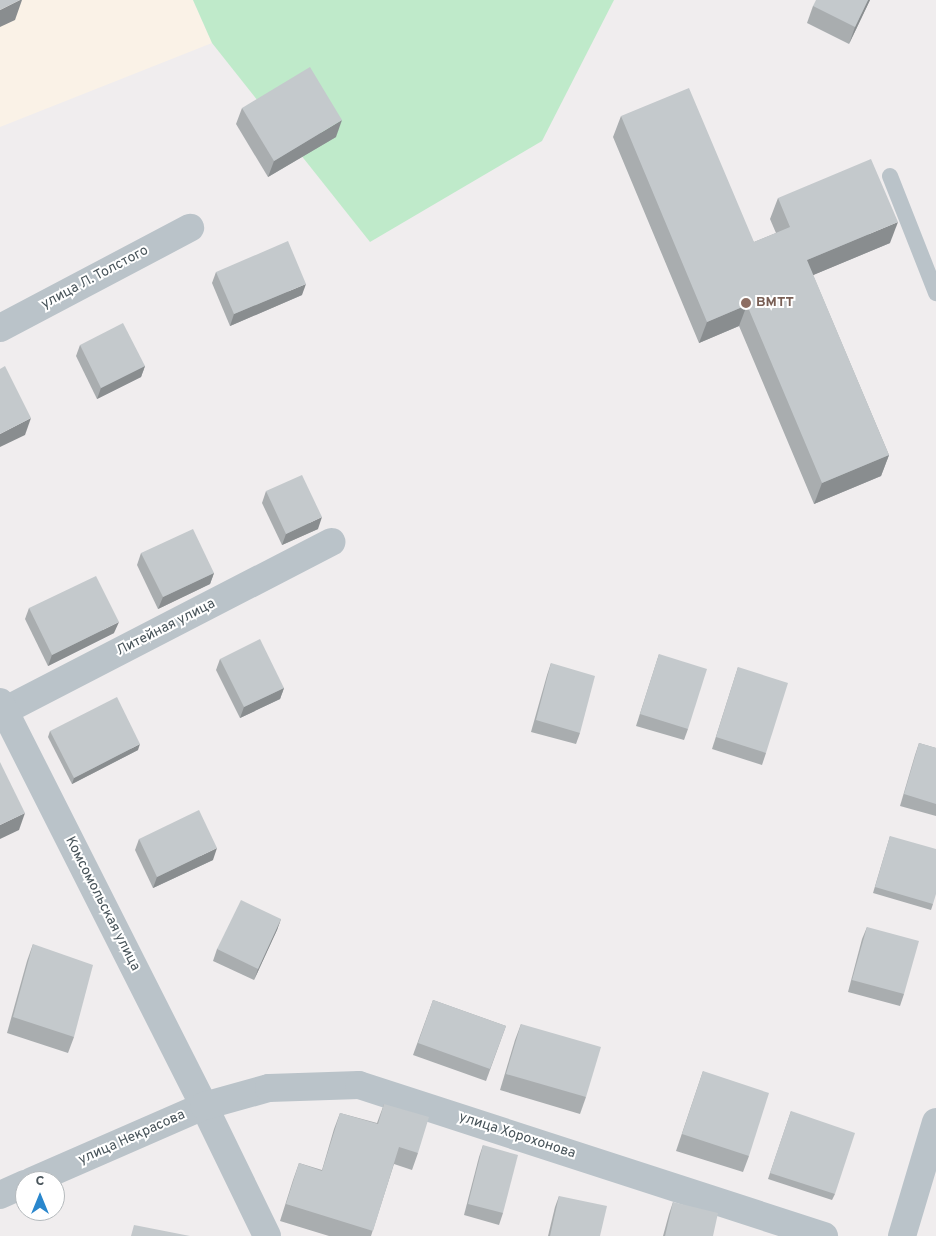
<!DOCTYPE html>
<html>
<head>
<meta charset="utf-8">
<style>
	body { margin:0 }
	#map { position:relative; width:936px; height:1236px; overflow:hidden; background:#f0edee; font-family:Overpass,sans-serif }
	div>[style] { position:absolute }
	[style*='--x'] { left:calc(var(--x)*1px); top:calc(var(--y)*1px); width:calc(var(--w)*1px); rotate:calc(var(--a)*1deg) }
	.commercial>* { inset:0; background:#faf2e7 }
	.green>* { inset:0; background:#bfeaca }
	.service>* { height:16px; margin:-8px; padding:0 8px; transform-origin:8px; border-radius:8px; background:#bac3c9 }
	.minor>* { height:28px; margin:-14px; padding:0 14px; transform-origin:14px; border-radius:14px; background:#bac3c9 }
	.tertiary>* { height:28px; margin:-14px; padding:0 14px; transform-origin:14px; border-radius:14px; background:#bac3c9 }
	.wall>* { inset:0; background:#a9adaf }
	.shaded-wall>* { inset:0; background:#898d8f }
	.building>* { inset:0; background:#c4c9cc }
	.dots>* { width:14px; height:14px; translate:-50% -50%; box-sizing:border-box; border:2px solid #fff; border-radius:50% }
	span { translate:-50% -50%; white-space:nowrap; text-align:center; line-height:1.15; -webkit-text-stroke:4px #fff; paint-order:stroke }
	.street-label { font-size:14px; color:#475359 }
	.education-label { font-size:14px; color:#785e54; font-weight:700 }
	.left { translate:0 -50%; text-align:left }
	.north { position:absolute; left:15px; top:1171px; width:50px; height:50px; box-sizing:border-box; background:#fff; border:1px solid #b5babd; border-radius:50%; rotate:0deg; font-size:14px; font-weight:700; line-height:20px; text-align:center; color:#475359 }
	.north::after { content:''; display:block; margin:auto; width:18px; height:22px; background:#2a87cd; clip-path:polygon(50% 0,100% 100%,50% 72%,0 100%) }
</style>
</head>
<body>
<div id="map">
	<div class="commercial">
		<div style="clip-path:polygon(0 0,193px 0,212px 43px,0 127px)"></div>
	</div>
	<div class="green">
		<div style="clip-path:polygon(193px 0,614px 0,542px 141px,370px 242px,212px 43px)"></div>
	</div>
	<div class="service">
		<div style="--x:890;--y:176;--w:126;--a:68.5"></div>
	</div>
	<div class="minor">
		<div style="--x:0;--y:328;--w:215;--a:-27.8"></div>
		<div style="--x:0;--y:713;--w:373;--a:-27.3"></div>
		<div style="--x:204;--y:1106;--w:144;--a:64.1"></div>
	</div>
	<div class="tertiary">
		<div style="--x:0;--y:702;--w:453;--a:63.2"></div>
		<div style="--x:32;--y:1181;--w:188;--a:-23.6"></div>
		<div style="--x:204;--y:1106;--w:67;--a:-15.5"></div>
		<div style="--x:269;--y:1088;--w:90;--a:-1.9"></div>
		<div style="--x:359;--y:1085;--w:489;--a:18"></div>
		<div style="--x:0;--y:1195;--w:27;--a:-24"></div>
		<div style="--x:902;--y:1236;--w:119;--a:-73.4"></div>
	</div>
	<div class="wall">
		<div style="clip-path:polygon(870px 0,849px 44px,807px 23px,813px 6px)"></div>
		<div style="clip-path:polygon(242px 108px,336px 137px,268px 177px,236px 124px)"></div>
		<div style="clip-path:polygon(621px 116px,754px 242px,776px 233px,770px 219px,778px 198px,890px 243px,813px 275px,889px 455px,881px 476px,814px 504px,739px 326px,699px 343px,613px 137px)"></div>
		<div style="clip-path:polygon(216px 272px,302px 295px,230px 326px,212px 283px)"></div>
		<div style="clip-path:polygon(80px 345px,145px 366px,141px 377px,97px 399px,76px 356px)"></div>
		<div style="clip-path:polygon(266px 491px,318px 529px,282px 545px,262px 503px)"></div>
		<div style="clip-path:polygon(141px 553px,214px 573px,210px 584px,158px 609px,137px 565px)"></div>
		<div style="clip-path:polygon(29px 608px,114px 633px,48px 666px,25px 619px)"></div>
		<div style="clip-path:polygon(659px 654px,688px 729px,684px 740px,636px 726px)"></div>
		<div style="clip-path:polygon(220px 659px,284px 688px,280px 699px,240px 718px,216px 670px)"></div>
		<div style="clip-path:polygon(551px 663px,580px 733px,576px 744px,531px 732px,547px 675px)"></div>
		<div style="clip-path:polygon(738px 667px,766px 753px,762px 765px,712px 749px)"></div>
		<div style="clip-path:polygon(50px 731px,138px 750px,72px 784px,48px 737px)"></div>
		<div style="clip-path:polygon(919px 743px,936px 748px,936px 816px,900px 806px,915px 755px)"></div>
		<div style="clip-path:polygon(890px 836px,933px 904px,931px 910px,873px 893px)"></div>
		<div style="clip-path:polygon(139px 839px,213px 860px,153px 888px,135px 850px)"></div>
		<div style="clip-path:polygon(281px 919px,277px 930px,254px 980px,213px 961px,217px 949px)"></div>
		<div style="clip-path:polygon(867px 927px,904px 994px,900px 1006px,848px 992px,862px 939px)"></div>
		<div style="clip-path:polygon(33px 944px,74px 1037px,68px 1053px,7px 1033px,27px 961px)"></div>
		<div style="clip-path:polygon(433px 1000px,506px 1026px,486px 1081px,413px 1055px)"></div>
		<div style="clip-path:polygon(521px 1024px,586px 1097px,580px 1114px,500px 1090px,515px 1040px)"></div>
		<div style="clip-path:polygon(703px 1071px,749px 1156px,743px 1172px,676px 1151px)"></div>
		<div style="clip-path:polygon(384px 1104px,418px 1153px,412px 1170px,394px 1164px,371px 1236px,329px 1236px,280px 1221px,293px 1180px,299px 1163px,322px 1170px,334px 1129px,340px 1113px,377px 1123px)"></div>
		<div style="clip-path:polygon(791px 1111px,835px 1194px,832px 1200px,768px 1179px)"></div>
		<div style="clip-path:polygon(483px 1145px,503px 1213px,499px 1225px,464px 1215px,479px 1157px)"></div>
		<div style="clip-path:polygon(559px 1196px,600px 1236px,548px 1236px,555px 1207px)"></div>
		<div style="clip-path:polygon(673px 1202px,713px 1236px,663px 1236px,669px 1214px)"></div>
	</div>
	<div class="shaded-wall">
		<div style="clip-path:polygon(20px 0,22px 0,15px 20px,0 27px,0 10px)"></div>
		<div style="clip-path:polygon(868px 0,870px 0,849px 44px,855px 27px)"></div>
		<div style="clip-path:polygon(342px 120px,336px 137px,268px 177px,274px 161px)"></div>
		<div style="clip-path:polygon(898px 222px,890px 243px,799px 281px,807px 260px)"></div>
		<div style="clip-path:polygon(306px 284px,302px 295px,230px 326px,234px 314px)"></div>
		<div style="clip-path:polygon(747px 305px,739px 326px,699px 343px,707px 322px)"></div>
		<div style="clip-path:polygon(145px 366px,141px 377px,97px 399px,101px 388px)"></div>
		<div style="clip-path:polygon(31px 418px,25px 435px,0 447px,0 434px)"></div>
		<div style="clip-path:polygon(889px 455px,881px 476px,814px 504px,822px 483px)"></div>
		<div style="clip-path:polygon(322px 517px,318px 529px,282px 545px,286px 534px)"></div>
		<div style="clip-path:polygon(214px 573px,210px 584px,158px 609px,163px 597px)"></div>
		<div style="clip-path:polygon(119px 622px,114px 633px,48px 666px,52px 655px)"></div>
		<div style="clip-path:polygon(284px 688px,280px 699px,240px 718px,244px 707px)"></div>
		<div style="clip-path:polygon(140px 744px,138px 750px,72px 784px,74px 778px)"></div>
		<div style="clip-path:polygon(25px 813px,19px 830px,0 839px,0 825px)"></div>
		<div style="clip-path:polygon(217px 848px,213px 860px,153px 888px,157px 877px)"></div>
		<div style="clip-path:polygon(281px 919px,277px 930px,254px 980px,258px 969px)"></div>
	</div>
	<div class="building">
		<div style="clip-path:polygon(0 0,20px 0,0 10px)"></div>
		<div style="clip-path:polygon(816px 0,868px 0,855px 27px,813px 6px)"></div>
		<div style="clip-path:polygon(310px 67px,342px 120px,274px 161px,242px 108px)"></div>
		<div style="clip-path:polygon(689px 88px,754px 242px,790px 227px,778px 198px,871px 159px,898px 222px,807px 260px,889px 455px,822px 483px,747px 305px,707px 322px,621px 116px)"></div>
		<div style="clip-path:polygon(288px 241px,306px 284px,234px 314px,216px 272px)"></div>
		<div style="clip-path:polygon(123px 323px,145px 366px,101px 388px,80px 345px)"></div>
		<div style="clip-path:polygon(5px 366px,31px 418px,0 434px,0 369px)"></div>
		<div style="clip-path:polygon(302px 475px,322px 517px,286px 534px,266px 491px)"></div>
		<div style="clip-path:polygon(193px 529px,214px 573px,163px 597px,141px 553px)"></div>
		<div style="clip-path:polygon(96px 576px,119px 622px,52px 655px,29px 608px)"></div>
		<div style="clip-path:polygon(260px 639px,284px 688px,244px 707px,220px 659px)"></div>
		<div style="clip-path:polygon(659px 654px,707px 669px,688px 729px,640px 714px)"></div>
		<div style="clip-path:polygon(551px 663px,595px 676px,580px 733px,536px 720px)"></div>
		<div style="clip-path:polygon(738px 667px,788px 683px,766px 753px,716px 737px)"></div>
		<div style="clip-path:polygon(117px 697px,140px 744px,74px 778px,50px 731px)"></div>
		<div style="clip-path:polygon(919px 743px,936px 748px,936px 804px,904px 794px)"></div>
		<div style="clip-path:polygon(0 762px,25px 813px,0 825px)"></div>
		<div style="clip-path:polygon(199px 810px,217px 848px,157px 877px,139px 839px)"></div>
		<div style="clip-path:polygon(890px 836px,936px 849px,936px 894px,933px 904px,875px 887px)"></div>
		<div style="clip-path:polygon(241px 900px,281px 919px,258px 969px,217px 949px)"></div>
		<div style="clip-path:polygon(867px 927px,919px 941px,904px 994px,852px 980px)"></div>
		<div style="clip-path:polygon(33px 944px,93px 965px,74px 1037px,13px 1017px)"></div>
		<div style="clip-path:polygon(433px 1000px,506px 1026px,490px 1069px,418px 1043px)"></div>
		<div style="clip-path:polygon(521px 1024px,601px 1047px,586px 1097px,506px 1074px)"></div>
		<div style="clip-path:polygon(703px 1071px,769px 1093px,749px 1156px,682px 1134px)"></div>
		<div style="clip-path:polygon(384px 1104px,429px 1117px,418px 1153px,399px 1147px,373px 1231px,286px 1204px,299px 1163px,322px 1171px,340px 1113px,378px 1124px)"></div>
		<div style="clip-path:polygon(791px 1111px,855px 1133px,835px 1194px,770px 1173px)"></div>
		<div style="clip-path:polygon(483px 1145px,518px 1155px,503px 1213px,468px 1204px)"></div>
		<div style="clip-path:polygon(559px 1196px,607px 1206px,600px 1236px,550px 1236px)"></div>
		<div style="clip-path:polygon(673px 1202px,718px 1213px,713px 1236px,665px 1236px)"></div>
		<div style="clip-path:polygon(134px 1225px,190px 1236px,131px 1236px)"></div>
	</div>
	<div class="dots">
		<div style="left:746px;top:303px;background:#8d6e63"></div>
	</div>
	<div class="street-label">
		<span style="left:95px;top:278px;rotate:-28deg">улица Л. Толстого</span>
		<span style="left:166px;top:628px;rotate:-27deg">Литейная улица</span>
		<span style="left:102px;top:904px;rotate:63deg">Комсомольская улица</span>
		<span style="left:517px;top:1136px;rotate:18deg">улица Хорохонова</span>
		<span style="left:132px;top:1138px;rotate:-24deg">улица Некрасова</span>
	</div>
	<div class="education-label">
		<span class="left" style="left:756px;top:303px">ВМТТ</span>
	</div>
	<div class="north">С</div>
</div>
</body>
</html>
